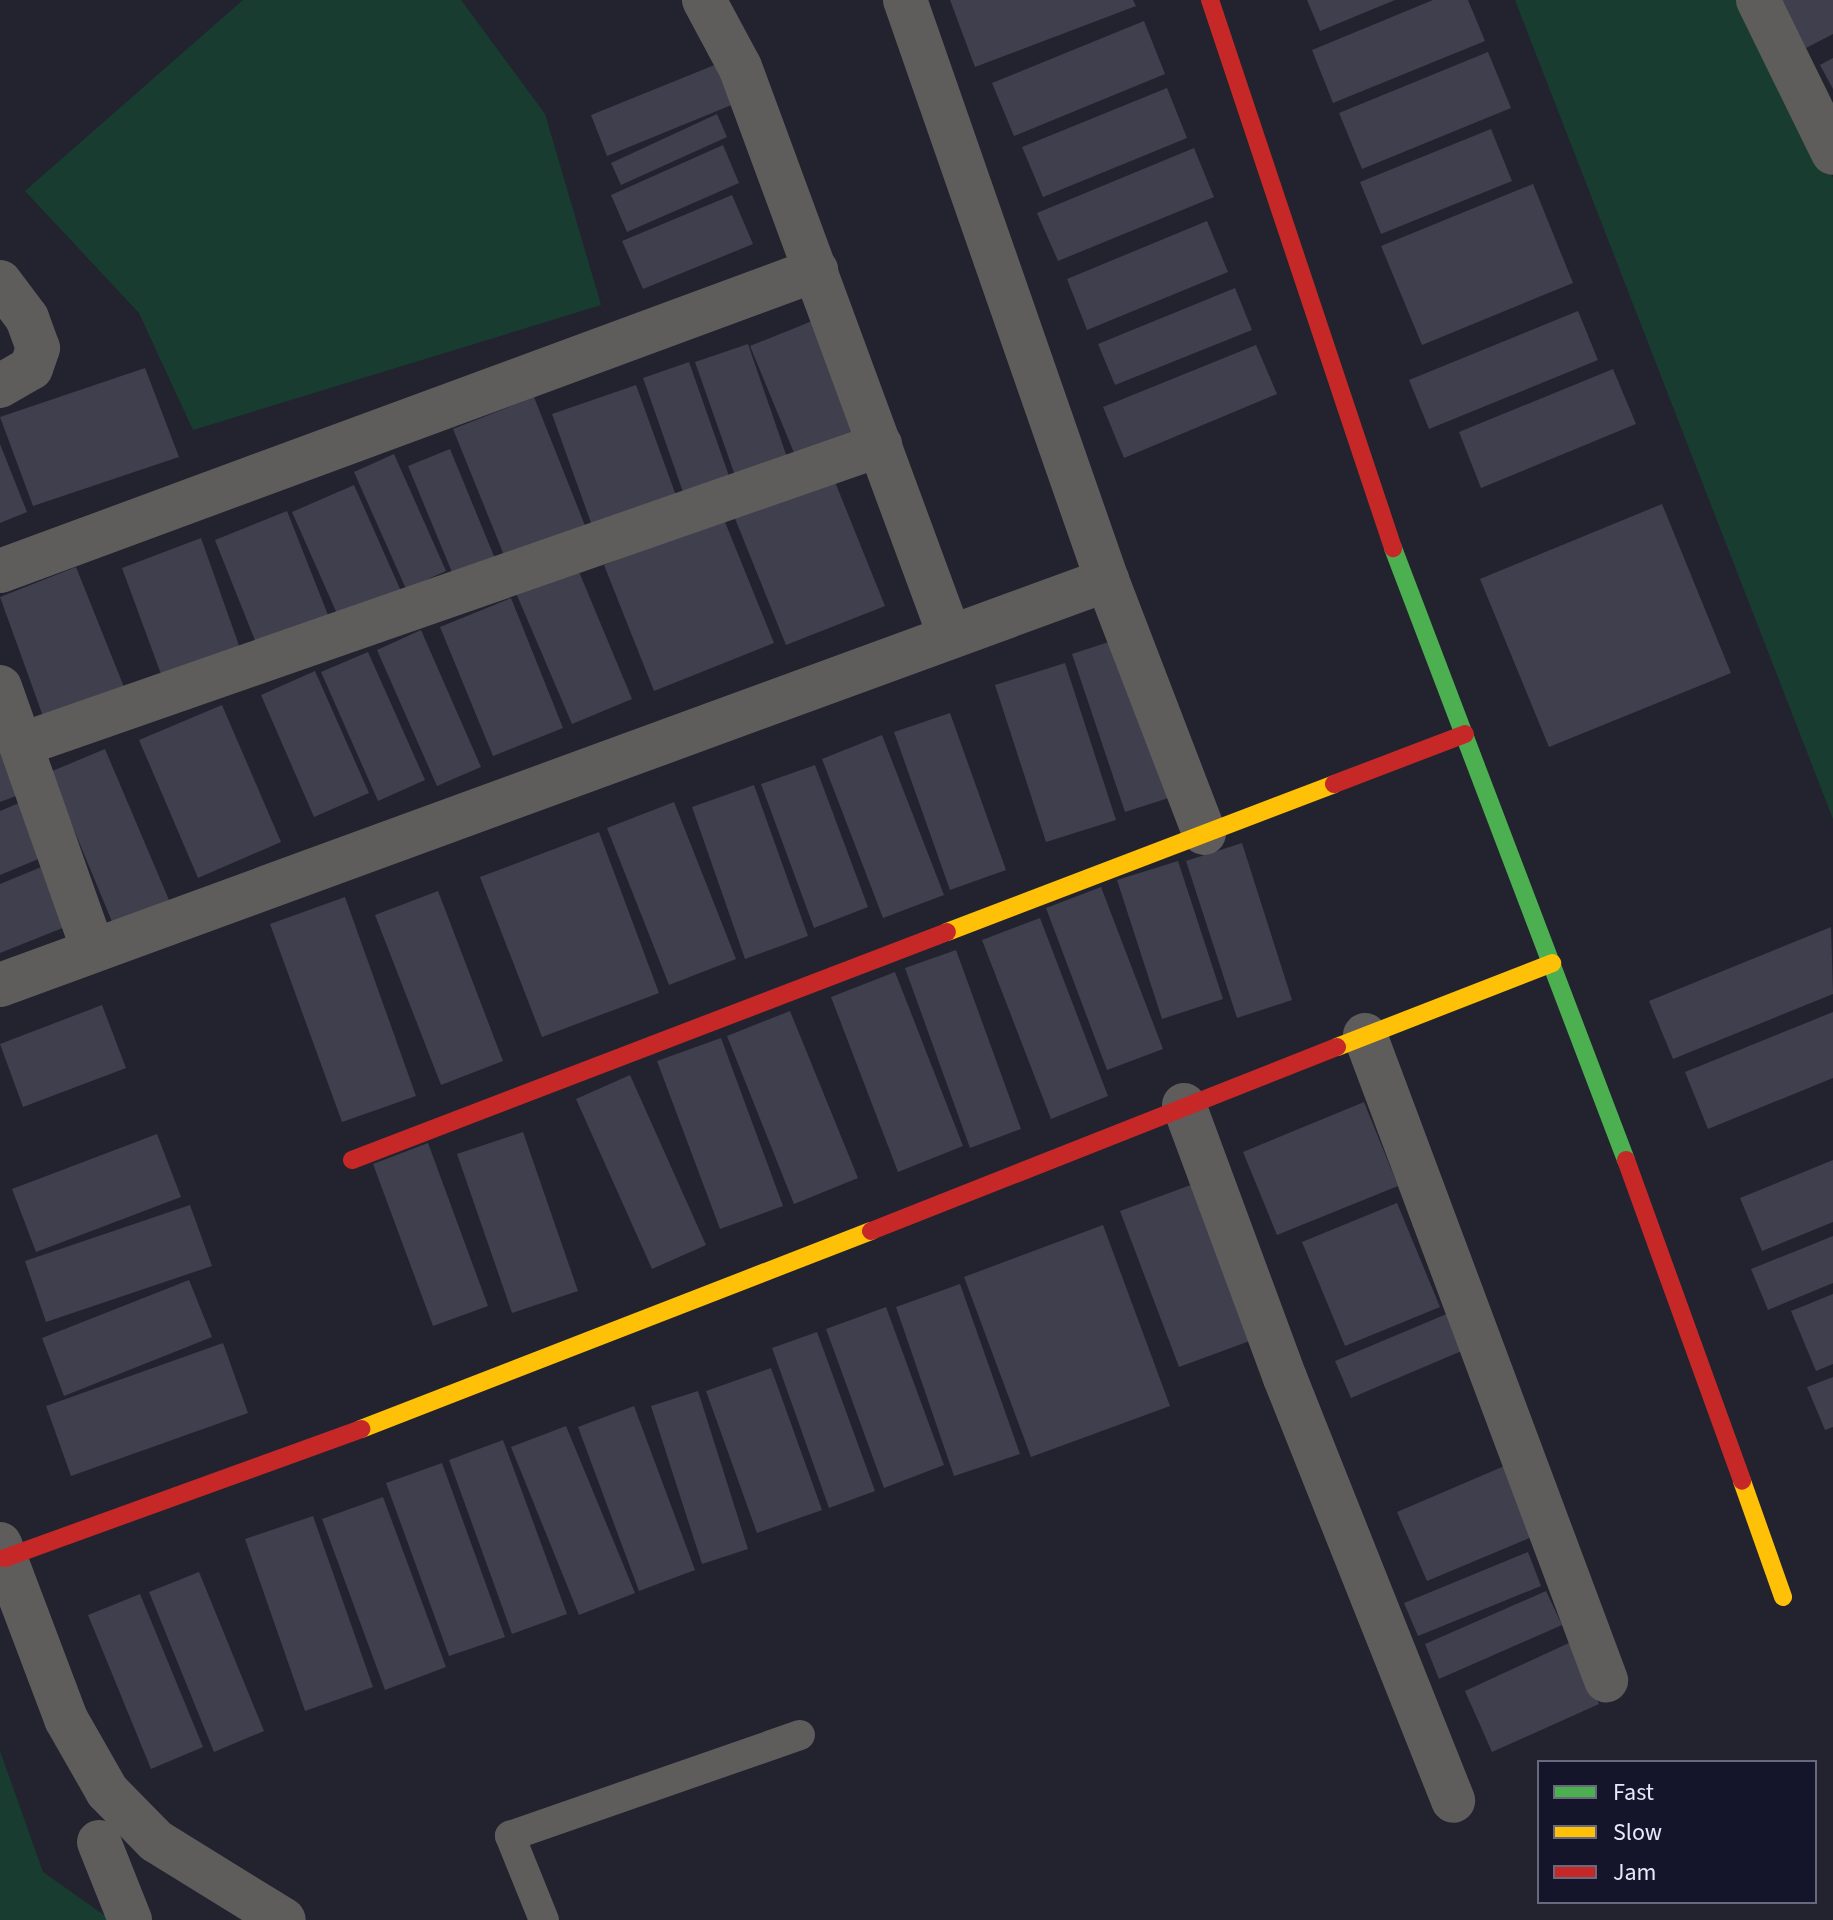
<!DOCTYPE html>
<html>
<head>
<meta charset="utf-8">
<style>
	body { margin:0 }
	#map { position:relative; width:1833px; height:1920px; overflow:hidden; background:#22232f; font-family:"Source Sans 3",sans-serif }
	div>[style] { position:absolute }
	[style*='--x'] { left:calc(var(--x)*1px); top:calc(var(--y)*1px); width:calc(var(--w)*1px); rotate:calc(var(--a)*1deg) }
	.green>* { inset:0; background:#183d30 }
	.building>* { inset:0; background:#3f3f4e }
	.lane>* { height:30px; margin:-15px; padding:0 15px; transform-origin:15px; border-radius:15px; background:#5f5d5c }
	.street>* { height:44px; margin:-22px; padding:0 22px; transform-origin:22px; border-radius:22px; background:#5f5d5c }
	.fast>* { height:18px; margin:-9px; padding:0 9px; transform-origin:9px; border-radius:9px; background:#4caf50 }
	.slow>* { height:18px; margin:-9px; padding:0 9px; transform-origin:9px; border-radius:9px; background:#ffc107 }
	.jam>* { height:18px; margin:-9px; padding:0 9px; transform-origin:9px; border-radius:9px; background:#c62828 }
	span { translate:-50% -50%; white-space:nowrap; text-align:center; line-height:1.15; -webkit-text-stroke:7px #14152a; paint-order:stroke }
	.legend { position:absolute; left:1537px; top:1760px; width:280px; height:144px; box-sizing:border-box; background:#14152a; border:2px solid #68697c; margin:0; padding:10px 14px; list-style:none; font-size:24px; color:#e7e8f8 }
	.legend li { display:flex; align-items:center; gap:16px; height:40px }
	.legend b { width:40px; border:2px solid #68697c }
</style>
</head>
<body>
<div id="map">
	<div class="green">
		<div style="clip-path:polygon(243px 0,461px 0,545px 114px,601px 305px,193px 430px,139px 313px,25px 191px)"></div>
		<div style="clip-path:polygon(1515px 0,1747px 0,1833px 178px,1833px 819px)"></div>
		<div style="clip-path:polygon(0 1751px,43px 1872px,111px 1920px,0 1920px)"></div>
	</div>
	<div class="building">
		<div style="clip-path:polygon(950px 0,1133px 0,1136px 6px,975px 67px)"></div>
		<div style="clip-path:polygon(1307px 0,1395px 0,1320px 31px)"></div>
		<div style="clip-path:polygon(1433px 0,1468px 0,1485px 41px,1333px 103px,1312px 50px)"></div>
		<div style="clip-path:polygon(1780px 0,1833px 0,1833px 34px,1806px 48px)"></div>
		<div style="clip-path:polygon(1144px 21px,1165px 74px,1014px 136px,992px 83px)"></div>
		<div style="clip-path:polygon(1488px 52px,1511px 108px,1362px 169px,1339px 113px)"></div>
		<div style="clip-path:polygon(1833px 58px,1833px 89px,1820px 65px)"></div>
		<div style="clip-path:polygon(717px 64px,734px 104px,607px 156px,591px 115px)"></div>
		<div style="clip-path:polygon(1167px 88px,1187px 138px,1043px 197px,1022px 147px)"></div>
		<div style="clip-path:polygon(717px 114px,727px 137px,621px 185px,611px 163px)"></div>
		<div style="clip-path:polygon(1491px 129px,1512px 181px,1381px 234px,1360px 182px)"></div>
		<div style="clip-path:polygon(723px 145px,739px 183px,627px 232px,611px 195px)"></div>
		<div style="clip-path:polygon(1194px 148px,1214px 197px,1058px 261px,1037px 213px)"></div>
		<div style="clip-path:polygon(1533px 184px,1573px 283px,1422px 345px,1381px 246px)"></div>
		<div style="clip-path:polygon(732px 195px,753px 244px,643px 289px,622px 241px)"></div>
		<div style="clip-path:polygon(1207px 221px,1228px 272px,1087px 330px,1067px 279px)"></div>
		<div style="clip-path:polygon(1235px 288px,1252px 330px,1115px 385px,1098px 344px)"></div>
		<div style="clip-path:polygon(1578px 311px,1598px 360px,1429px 429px,1409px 380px)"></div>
		<div style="clip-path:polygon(822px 317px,871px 437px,799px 465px,750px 346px)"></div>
		<div style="clip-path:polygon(748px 344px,790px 466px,738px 484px,695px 362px)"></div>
		<div style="clip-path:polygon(1256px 345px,1277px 394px,1124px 458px,1103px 407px)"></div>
		<div style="clip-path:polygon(689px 362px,729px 476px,683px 492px,643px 378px)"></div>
		<div style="clip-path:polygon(145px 368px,179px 457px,33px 506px,0 417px)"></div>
		<div style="clip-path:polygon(1613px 369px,1636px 424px,1481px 488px,1459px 432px)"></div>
		<div style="clip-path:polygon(636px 385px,679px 504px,595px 534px,552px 414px)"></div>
		<div style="clip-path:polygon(534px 397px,588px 533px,508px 565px,453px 429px)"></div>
		<div style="clip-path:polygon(0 444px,27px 512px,0 523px)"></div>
		<div style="clip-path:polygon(450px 449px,496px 561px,454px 577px,408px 466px)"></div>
		<div style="clip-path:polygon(394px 454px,446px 571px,406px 589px,354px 472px)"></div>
		<div style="clip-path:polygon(833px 477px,885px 606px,786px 645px,734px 516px)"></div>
		<div style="clip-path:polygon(354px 485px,404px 598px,342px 625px,292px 512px)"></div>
		<div style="clip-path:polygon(1662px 504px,1731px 673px,1549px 747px,1480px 579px)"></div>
		<div style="clip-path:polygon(287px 511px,330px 620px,258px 648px,215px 540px)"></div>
		<div style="clip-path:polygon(723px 517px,774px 643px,654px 691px,604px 565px)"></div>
		<div style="clip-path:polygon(201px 538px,242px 654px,165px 685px,122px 568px)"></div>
		<div style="clip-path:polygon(76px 567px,124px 687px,44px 719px,0 597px)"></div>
		<div style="clip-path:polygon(577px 567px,632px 699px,572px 724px,516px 593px)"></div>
		<div style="clip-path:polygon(511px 598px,563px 728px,493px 756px,440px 627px)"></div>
		<div style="clip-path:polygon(421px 630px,481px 767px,437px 786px,377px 650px)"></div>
		<div style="clip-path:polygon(1127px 636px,1181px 794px,1125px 812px,1072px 654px)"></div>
		<div style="clip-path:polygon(368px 652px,425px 780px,378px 801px,321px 672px)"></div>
		<div style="clip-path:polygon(1065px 663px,1116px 820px,1046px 842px,995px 685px)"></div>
		<div style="clip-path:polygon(315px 671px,369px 793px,314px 817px,261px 695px)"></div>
		<div style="clip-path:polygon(222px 705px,281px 842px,198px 878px,139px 740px)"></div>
		<div style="clip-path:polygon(950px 713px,1006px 870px,950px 890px,894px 732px)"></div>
		<div style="clip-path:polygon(882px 735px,944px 895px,883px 918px,822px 759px)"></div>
		<div style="clip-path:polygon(105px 749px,169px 900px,113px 924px,50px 772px)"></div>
		<div style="clip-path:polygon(0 753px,16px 796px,0 802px)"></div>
		<div style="clip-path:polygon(815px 765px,868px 907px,814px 928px,761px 784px)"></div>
		<div style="clip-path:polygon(754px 785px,808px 936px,745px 959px,692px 807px)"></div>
		<div style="clip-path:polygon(26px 800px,48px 855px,0 875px,0 811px)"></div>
		<div style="clip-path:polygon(674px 802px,736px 959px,669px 985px,607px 828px)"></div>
		<div style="clip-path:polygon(599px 832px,659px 993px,542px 1037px,480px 877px)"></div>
		<div style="clip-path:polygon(1242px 843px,1292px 1000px,1237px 1018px,1186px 861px)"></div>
		<div style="clip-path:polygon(1178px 861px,1223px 999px,1162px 1019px,1117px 880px)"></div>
		<div style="clip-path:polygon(51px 863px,75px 923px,0 953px,0 884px)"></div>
		<div style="clip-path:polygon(1101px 887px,1163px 1049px,1107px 1070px,1046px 908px)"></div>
		<div style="clip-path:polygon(438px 891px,503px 1061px,441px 1085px,375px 915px)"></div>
		<div style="clip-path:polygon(345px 897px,416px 1096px,342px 1122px,270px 924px)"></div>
		<div style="clip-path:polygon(1040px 918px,1108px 1096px,1051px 1119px,982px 940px)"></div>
		<div style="clip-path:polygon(1831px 927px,1833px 994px,1673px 1059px,1649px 1001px)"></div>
		<div style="clip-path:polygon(956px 950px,1021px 1129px,970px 1148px,905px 968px)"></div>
		<div style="clip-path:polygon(895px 972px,963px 1146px,898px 1172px,831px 997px)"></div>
		<div style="clip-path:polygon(102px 1005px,126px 1068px,23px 1107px,0 1044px)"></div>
		<div style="clip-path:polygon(790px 1011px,858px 1178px,794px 1204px,727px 1036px)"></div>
		<div style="clip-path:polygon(1833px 1012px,1833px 1078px,1708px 1129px,1685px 1072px)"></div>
		<div style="clip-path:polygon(721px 1038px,783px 1206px,720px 1229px,657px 1061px)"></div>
		<div style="clip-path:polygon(630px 1075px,706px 1245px,652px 1269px,576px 1099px)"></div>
		<div style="clip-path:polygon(1364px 1102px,1398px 1186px,1277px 1235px,1243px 1152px)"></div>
		<div style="clip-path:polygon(523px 1132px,578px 1291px,512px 1313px,457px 1154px)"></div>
		<div style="clip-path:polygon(157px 1134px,181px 1197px,36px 1252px,12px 1189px)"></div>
		<div style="clip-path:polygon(428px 1143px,488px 1306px,433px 1326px,373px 1164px)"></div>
		<div style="clip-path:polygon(1833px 1160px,1833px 1222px,1762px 1251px,1740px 1198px)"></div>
		<div style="clip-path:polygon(1207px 1179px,1266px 1335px,1179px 1367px,1120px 1211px)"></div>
		<div style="clip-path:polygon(1397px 1203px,1440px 1307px,1345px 1346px,1302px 1242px)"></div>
		<div style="clip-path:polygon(190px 1205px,212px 1266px,46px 1322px,25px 1261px)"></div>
		<div style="clip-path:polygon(1103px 1225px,1170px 1406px,1031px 1457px,964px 1277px)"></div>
		<div style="clip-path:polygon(1833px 1236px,1833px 1283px,1768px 1310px,1751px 1269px)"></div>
		<div style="clip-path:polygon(189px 1280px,212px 1337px,64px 1396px,42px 1338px)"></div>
		<div style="clip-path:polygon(960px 1284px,1020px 1454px,954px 1476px,896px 1307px)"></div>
		<div style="clip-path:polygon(1833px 1294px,1833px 1364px,1816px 1371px,1791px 1311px)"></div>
		<div style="clip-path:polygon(886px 1307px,944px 1465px,884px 1488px,826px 1329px)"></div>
		<div style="clip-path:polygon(1456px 1310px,1471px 1347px,1351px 1398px,1335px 1361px)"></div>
		<div style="clip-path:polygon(817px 1332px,875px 1491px,829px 1508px,772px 1348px)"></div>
		<div style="clip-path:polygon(223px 1343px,248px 1413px,71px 1476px,46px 1406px)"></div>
		<div style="clip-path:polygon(771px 1368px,822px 1510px,757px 1533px,706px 1391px)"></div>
		<div style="clip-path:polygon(1833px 1377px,1833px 1427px,1825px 1430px,1807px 1387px)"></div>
		<div style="clip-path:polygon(698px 1391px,748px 1549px,702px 1564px,651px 1406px)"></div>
		<div style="clip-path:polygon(634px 1406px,695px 1570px,639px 1591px,578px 1427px)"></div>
		<div style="clip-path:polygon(566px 1426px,635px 1593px,579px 1615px,511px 1447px)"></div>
		<div style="clip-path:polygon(503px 1440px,567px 1614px,512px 1634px,449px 1460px)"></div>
		<div style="clip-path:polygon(442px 1463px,505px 1637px,449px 1656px,386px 1483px)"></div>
		<div style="clip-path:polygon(1509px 1464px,1539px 1534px,1427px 1581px,1397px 1512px)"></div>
		<div style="clip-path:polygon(383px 1497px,446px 1667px,385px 1690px,322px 1519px)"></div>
		<div style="clip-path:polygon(313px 1516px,373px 1687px,305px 1711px,245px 1539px)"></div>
		<div style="clip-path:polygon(1528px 1552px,1541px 1586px,1418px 1636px,1404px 1603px)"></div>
		<div style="clip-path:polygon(199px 1572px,264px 1731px,214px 1752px,149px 1592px)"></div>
		<div style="clip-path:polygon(1546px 1591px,1562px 1625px,1439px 1679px,1425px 1644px)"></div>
		<div style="clip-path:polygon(140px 1594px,203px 1747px,151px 1769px,88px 1615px)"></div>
		<div style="clip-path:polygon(1571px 1642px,1599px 1704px,1492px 1752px,1465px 1691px)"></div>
	</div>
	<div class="lane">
		<div style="--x:544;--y:1920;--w:91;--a:-112"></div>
		<div style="--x:510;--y:1836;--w:307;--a:-19.2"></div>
	</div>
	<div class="street">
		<div style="--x:704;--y:0;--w:76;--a:61.8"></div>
		<div style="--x:740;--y:67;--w:604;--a:69.77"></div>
		<div style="--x:905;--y:0;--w:614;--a:70.8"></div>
		<div style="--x:1107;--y:580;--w:271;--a:69"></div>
		<div style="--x:1758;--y:0;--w:170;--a:63.9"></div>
		<div style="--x:0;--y:282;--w:45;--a:53.1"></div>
		<div style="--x:27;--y:318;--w:32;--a:70"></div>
		<div style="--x:38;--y:348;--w:21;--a:109"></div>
		<div style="--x:31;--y:368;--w:36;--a:150"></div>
		<div style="--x:0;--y:571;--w:870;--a:-20.25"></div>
		<div style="--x:0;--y:687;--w:279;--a:70.5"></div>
		<div style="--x:23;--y:744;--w:908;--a:-19.23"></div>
		<div style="--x:0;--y:985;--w:1179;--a:-20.1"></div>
		<div style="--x:1365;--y:1035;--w:689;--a:69.51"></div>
		<div style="--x:1184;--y:1105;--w:291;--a:69.7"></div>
		<div style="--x:1285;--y:1378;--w:455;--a:68.3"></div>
		<div style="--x:0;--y:1544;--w:187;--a:69.3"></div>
		<div style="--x:66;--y:1719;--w:83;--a:60.3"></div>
		<div style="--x:107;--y:1791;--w:70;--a:45.6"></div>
		<div style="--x:156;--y:1841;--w:150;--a:31.7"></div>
		<div style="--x:99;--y:1842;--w:84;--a:68.3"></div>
	</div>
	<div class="fast">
		<div style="--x:1393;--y:548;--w:655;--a:69.16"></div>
	</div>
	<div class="slow">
		<div style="--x:947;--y:932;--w:414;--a:-20.9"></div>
		<div style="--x:1337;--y:1047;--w:231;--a:-21.3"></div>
		<div style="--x:361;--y:1429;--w:547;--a:-21.22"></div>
		<div style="--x:1742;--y:1481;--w:123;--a:70.5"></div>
	</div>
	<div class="jam">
		<div style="--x:1210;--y:0;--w:578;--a:71.53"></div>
		<div style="--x:1334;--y:784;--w:140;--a:-20.9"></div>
		<div style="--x:352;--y:1160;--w:637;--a:-20.97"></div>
		<div style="--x:1626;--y:1160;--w:341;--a:70.1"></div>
		<div style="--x:871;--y:1231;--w:501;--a:-21.55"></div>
		<div style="--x:5;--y:1558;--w:379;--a:-19.9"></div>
	</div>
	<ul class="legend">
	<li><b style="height:10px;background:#4caf50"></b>Fast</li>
	<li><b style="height:10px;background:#ffc107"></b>Slow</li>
	<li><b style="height:10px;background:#c62828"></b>Jam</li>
	</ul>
</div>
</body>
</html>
